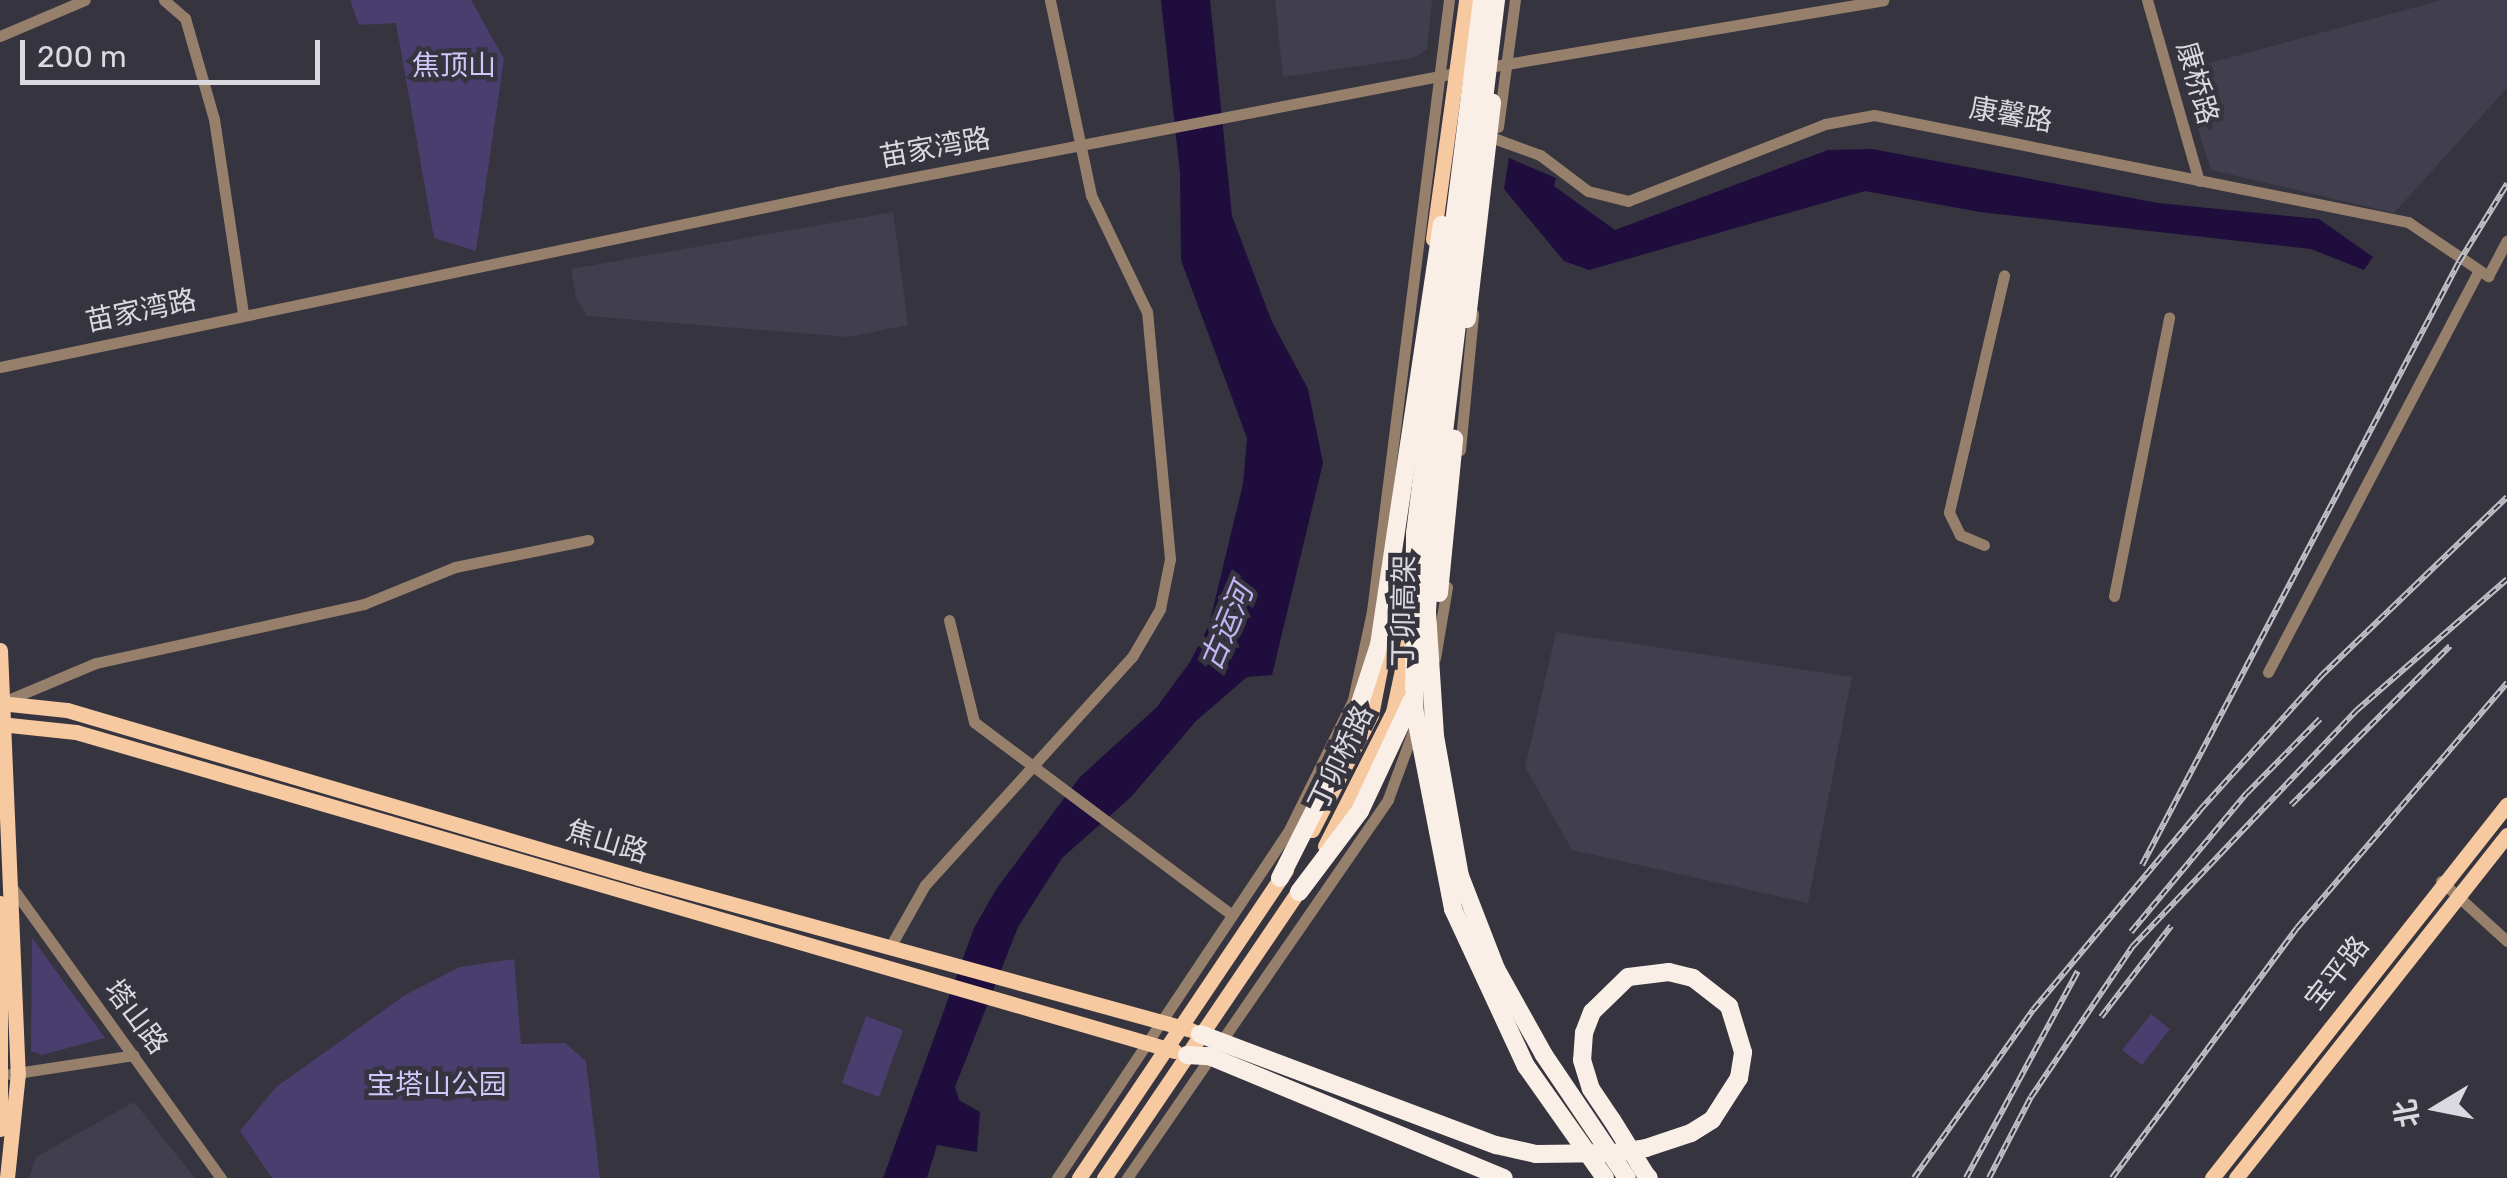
<!DOCTYPE html>
<html>
<head>
<meta charset="utf-8">
<style>
	body { margin:0 }
	#map { position:relative; width:2507px; height:1178px; overflow:hidden; background:#36343e; font-family:Rubik,"Noto Sans SC",sans-serif }
	div>[style] { position:absolute }
	[style*='--x'] { left:calc(var(--x)*1px); top:calc(var(--y)*1px); width:calc(var(--w)*1px); rotate:calc(var(--a)*1deg) }
	.built>* { inset:0; background:#413e4d }
	.green>* { inset:0; background:#4a3e6e }
	.water>* { inset:0; background:#1e0d3d }
	.minor>* { height:11px; margin:-5.5px; padding:0 5.5px; transform-origin:5.5px; border-radius:5.5px; background:#96806c }
	.major>* { height:15px; margin:-7.5px; padding:0 7.5px; transform-origin:7.5px; border-radius:7.5px; background:#f6c9a0 }
	.highway>* { height:18px; margin:-9px; padding:0 9px; transform-origin:9px; border-radius:9px; background:#faefe6 }
	.rail>* { height:6px; margin-top:-3px; transform-origin:0; background:repeating-linear-gradient(90deg,#36343e 0 8px,#c1c0c6 0 16px); box-sizing:border-box; border-block:2px solid #c1c0c6 }
	span { translate:-50% -50%; white-space:nowrap; text-align:center; line-height:1.15; -webkit-text-stroke:9px #36343e; paint-order:stroke }
	.park-label { font-size:28px; color:#d1c7fa }
	.street-label { font-size:28px; color:#dad9df }
	.water-label { font-size:30px; color:#c3b4f6; font-style:italic }
	.north { position:absolute; left:2387px; top:1058px; width:100px; height:100px; -webkit-text-stroke:8px #36343e; paint-order:stroke; rotate:260deg; font-size:28px; font-weight:700; line-height:40px; text-align:center; color:#dad9df }
	.north::after { content:''; display:block; margin:auto; width:35px; height:45px; background:#dad9df; clip-path:polygon(50% 0,100% 100%,50% 72%,0 100%) }
	.scale { position:absolute; left:20px; top:40px; width:300px; height:45px; box-sizing:border-box; border:5px solid #dad9df; border-top:0; padding-left:12px; font-size:30px; line-height:35px; white-space:nowrap; color:#dad9df; -webkit-text-stroke:8px #36343e; paint-order:stroke }
</style>
</head>
<body>
<div id="map">
	<div class="built">
		<div style="clip-path:polygon(1275px 0,1432px 0,1427px 49px,1414px 58px,1283px 77px)"></div>
		<div style="clip-path:polygon(2442px 0,2507px 0,2507px 88px,2394px 213px,2211px 170px,2180px 71px)"></div>
		<div style="clip-path:polygon(893px 212px,908px 325px,848px 337px,587px 316px,576px 298px,571px 269px)"></div>
		<div style="clip-path:polygon(1556px 632px,1852px 677px,1808px 903px,1572px 850px,1525px 767px)"></div>
		<div style="clip-path:polygon(134px 1102px,195px 1178px,29px 1178px,36px 1157px)"></div>
	</div>
	<div class="green">
		<div style="clip-path:polygon(350px 0,471px 0,504px 59px,476px 251px,434px 238px,396px 23px,359px 25px)"></div>
		<div style="clip-path:polygon(32px 938px,105px 1038px,42px 1055px,31px 1051px)"></div>
		<div style="clip-path:polygon(514px 959px,521px 1044px,565px 1043px,586px 1061px,600px 1178px,272px 1178px,240px 1131px,276px 1087px,405px 995px,460px 967px)"></div>
		<div style="clip-path:polygon(2151px 1014px,2170px 1029px,2142px 1065px,2122px 1050px)"></div>
		<div style="clip-path:polygon(866px 1016px,903px 1030px,879px 1097px,842px 1083px)"></div>
	</div>
	<div class="water">
		<div style="clip-path:polygon(1161px 0,1210px 0,1232px 216px,1272px 322px,1308px 389px,1323px 463px,1272px 675px,1247px 677px,1196px 721px,1131px 797px,1062px 858px,1018px 927px,955px 1087px,959px 1100px,980px 1112px,977px 1152px,937px 1145px,927px 1178px,883px 1178px,974px 928px,997px 888px,1080px 777px,1157px 707px,1190px 662px,1209px 625px,1243px 484px,1247px 438px,1181px 260px,1180px 173px)"></div>
		<div style="clip-path:polygon(1872px 149px,2158px 203px,2319px 219px,2373px 257px,2364px 270px,2311px 249px,1980px 212px,1865px 191px,1589px 270px,1564px 261px,1504px 189px,1509px 158px,1556px 178px,1554px 186px,1615px 230px,1828px 150px)"></div>
	</div>
	<div class="minor">
		<div style="--x:164;--y:0;--w:28;--a:41"></div>
		<div style="--x:185;--y:18;--w:105;--a:74"></div>
		<div style="--x:214;--y:119;--w:197;--a:81.5"></div>
		<div style="--x:2147;--y:0;--w:188;--a:74"></div>
		<div style="--x:0;--y:36;--w:92;--a:-23"></div>
		<div style="--x:1483;--y:68;--w:406;--a:-9.6"></div>
		<div style="--x:1498;--y:127;--w:128;--a:-82.4"></div>
		<div style="--x:1496;--y:139;--w:47;--a:20"></div>
		<div style="--x:1540;--y:155;--w:60;--a:36.9"></div>
		<div style="--x:1588;--y:191;--w:41;--a:14"></div>
		<div style="--x:1628;--y:201;--w:212;--a:-21.3"></div>
		<div style="--x:1825;--y:124;--w:50;--a:-10.4"></div>
		<div style="--x:1874;--y:115;--w:545;--a:11.33"></div>
		<div style="--x:2408;--y:222;--w:97;--a:34"></div>
		<div style="--x:2488;--y:276;--w:40;--a:-62"></div>
		<div style="--x:0;--y:367;--w:855;--a:-11.81"></div>
		<div style="--x:837;--y:192;--w:634;--a:-10.9"></div>
		<div style="--x:1460;--y:450;--w:137;--a:-84.5"></div>
		<div style="--x:1984;--y:545;--w:26;--a:-157"></div>
		<div style="--x:1960;--y:535;--w:25;--a:-116"></div>
		<div style="--x:1949;--y:512;--w:243;--a:-76.9"></div>
		<div style="--x:2114;--y:596;--w:284;--a:-78.8"></div>
		<div style="--x:949;--y:620;--w:105;--a:76.2"></div>
		<div style="--x:974;--y:722;--w:322;--a:36.8"></div>
		<div style="--x:1435;--y:658;--w:72;--a:-80.4"></div>
		<div style="--x:2268;--y:672;--w:454;--a:-62.3"></div>
		<div style="--x:3;--y:702;--w:101;--a:-22.8"></div>
		<div style="--x:96;--y:663;--w:274;--a:-12.4"></div>
		<div style="--x:364;--y:604;--w:98;--a:-22.1"></div>
		<div style="--x:455;--y:567;--w:136;--a:-11.5"></div>
		<div style="--x:2441;--y:881;--w:89;--a:42.3"></div>
		<div style="--x:11;--y:886;--w:360;--a:54.3"></div>
		<div style="--x:890;--y:947;--w:71;--a:-60.6"></div>
		<div style="--x:925;--y:885;--w:308;--a:-47.8"></div>
		<div style="--x:1132;--y:657;--w:56;--a:-59.7"></div>
		<div style="--x:1160;--y:609;--w:51;--a:-78.7"></div>
		<div style="--x:1170;--y:559;--w:248;--a:-95.3"></div>
		<div style="--x:1147;--y:312;--w:130;--a:-115.6"></div>
		<div style="--x:1091;--y:195;--w:199;--a:-101.9"></div>
		<div style="--x:10;--y:1074;--w:125;--a:-8.7"></div>
		<div style="--x:1057;--y:1178;--w:420;--a:-56.3"></div>
		<div style="--x:1290;--y:828;--w:143;--a:-63.8"></div>
		<div style="--x:1353;--y:700;--w:91;--a:-77.9"></div>
		<div style="--x:1372;--y:611;--w:616;--a:-82.82"></div>
		<div style="--x:1127;--y:1178;--w:460;--a:-55.4"></div>
		<div style="--x:1388;--y:799;--w:115;--a:-69.7"></div>
	</div>
	<div class="major">
		<div style="--x:1433;--y:239;--w:241;--a:-82.1"></div>
		<div style="--x:0;--y:650;--w:423;--a:87.6"></div>
		<div style="--x:18;--y:1073;--w:106;--a:96"></div>
		<div style="--x:0;--y:703;--w:67;--a:6"></div>
		<div style="--x:67;--y:710;--w:595;--a:16.39"></div>
		<div style="--x:638;--y:878;--w:574;--a:15.37"></div>
		<div style="--x:0;--y:724;--w:76;--a:6"></div>
		<div style="--x:76;--y:732;--w:1144;--a:16.19"></div>
		<div style="--x:1312;--y:830;--w:129;--a:-62.8"></div>
		<div style="--x:1371;--y:715;--w:62;--a:-78.9"></div>
		<div style="--x:1325;--y:846;--w:150;--a:-63.1"></div>
		<div style="--x:1393;--y:712;--w:77;--a:-78"></div>
		<div style="--x:0;--y:903;--w:226;--a:90"></div>
		<div style="--x:1079;--y:1178;--w:371;--a:-56.1"></div>
		<div style="--x:1104;--y:1178;--w:356;--a:-55.9"></div>
		<div style="--x:2212;--y:1178;--w:476;--a:-51.7"></div>
		<div style="--x:2236;--y:1178;--w:437;--a:-51.7"></div>
	</div>
	<div class="highway">
		<div style="--x:1482;--y:0;--w:537;--a:97.16"></div>
		<div style="--x:1415;--y:533;--w:175;--a:90.3"></div>
		<div style="--x:1414;--y:708;--w:205;--a:79"></div>
		<div style="--x:1453;--y:909;--w:173;--a:65.1"></div>
		<div style="--x:1526;--y:1066;--w:137;--a:54.8"></div>
		<div style="--x:1496;--y:0;--w:536;--a:96.86"></div>
		<div style="--x:1432;--y:532;--w:80;--a:93.6"></div>
		<div style="--x:1427;--y:612;--w:124;--a:86.3"></div>
		<div style="--x:1435;--y:736;--w:142;--a:79.9"></div>
		<div style="--x:1460;--y:876;--w:100;--a:68.8"></div>
		<div style="--x:1496;--y:969;--w:98;--a:60.8"></div>
		<div style="--x:1544;--y:1055;--w:148;--a:56"></div>
		<div style="--x:1467;--y:319;--w:218;--a:-83.4"></div>
		<div style="--x:1439;--y:593;--w:155;--a:-84.4"></div>
		<div style="--x:1280;--y:878;--w:141;--a:-63.1"></div>
		<div style="--x:1344;--y:752;--w:113;--a:-71.9"></div>
		<div style="--x:1379;--y:645;--w:425;--a:-81.5"></div>
		<div style="--x:1299;--y:892;--w:101;--a:-53"></div>
		<div style="--x:1360;--y:811;--w:123;--a:-64.9"></div>
		<div style="--x:1200;--y:1034;--w:316;--a:20.6"></div>
		<div style="--x:1496;--y:1145;--w:41;--a:12.7"></div>
		<div style="--x:1536;--y:1154;--w:79;--a:-0.7"></div>
		<div style="--x:1615;--y:1153;--w:31;--a:-9"></div>
		<div style="--x:1646;--y:1148;--w:47;--a:-18.4"></div>
		<div style="--x:1691;--y:1133;--w:25;--a:-32"></div>
		<div style="--x:1712;--y:1120;--w:50;--a:-57.3"></div>
		<div style="--x:1739;--y:1078;--w:26;--a:-81"></div>
		<div style="--x:1743;--y:1052;--w:48;--a:-106.9"></div>
		<div style="--x:1729;--y:1006;--w:46;--a:-142.1"></div>
		<div style="--x:1693;--y:978;--w:25;--a:-166"></div>
		<div style="--x:1669;--y:972;--w:41;--a:173"></div>
		<div style="--x:1628;--y:977;--w:50;--a:135.8"></div>
		<div style="--x:1592;--y:1012;--w:22;--a:111"></div>
		<div style="--x:1584;--y:1033;--w:27;--a:94"></div>
		<div style="--x:1582;--y:1060;--w:30;--a:73"></div>
		<div style="--x:1591;--y:1089;--w:37;--a:56"></div>
		<div style="--x:1612;--y:1120;--w:65;--a:58.3"></div>
		<div style="--x:1646;--y:1175;--w:4;--a:45"></div>
		<div style="--x:1187;--y:1055;--w:22;--a:3"></div>
		<div style="--x:1209;--y:1056;--w:319;--a:22.5"></div>
	</div>
	<div class="rail">
		<div style="--x:2291;--y:805;--w:225;--a:-45"></div>
		<div style="--x:2142;--y:865;--w:681;--a:-62.27"></div>
		<div style="--x:2459;--y:262;--w:92;--a:-58.4"></div>
		<div style="--x:2131;--y:932;--w:181;--a:-50.2"></div>
		<div style="--x:2247;--y:793;--w:104;--a:-45.4"></div>
		<div style="--x:2101;--y:1017;--w:115;--a:-52.4"></div>
		<div style="--x:1914;--y:1178;--w:206;--a:-54.7"></div>
		<div style="--x:2033;--y:1010;--w:261;--a:-50.1"></div>
		<div style="--x:2200;--y:810;--w:181;--a:-47.9"></div>
		<div style="--x:2321;--y:676;--w:258;--a:-43.9"></div>
		<div style="--x:1966;--y:1178;--w:235;--a:-61.6"></div>
		<div style="--x:1989;--y:1178;--w:91;--a:-62.6"></div>
		<div style="--x:2031;--y:1097;--w:181;--a:-56"></div>
		<div style="--x:2132;--y:947;--w:327;--a:-46.5"></div>
		<div style="--x:2357;--y:710;--w:199;--a:-41.1"></div>
		<div style="--x:2112;--y:1178;--w:311;--a:-53.5"></div>
		<div style="--x:2297;--y:928;--w:323;--a:-49.4"></div>
	</div>
	<div class="park-label">
		<span style="left:454px;top:66px">焦顶山</span>
		<span style="left:437px;top:1085px">宝塔山公园</span>
	</div>
	<div class="street-label">
		<span style="left:2197px;top:83px;rotate:74deg">康桥路</span>
		<span style="left:2011px;top:115px;rotate:10deg">康馨路</span>
		<span style="left:935px;top:148px;rotate:-10deg">苗家湾路</span>
		<span style="left:141px;top:311px;rotate:-12deg">苗家湾路</span>
		<span style="left:1404px;top:611px;rotate:-89deg">丁卯高架</span>
		<span style="left:1341px;top:758px;rotate:-64deg">丁卯桥路</span>
		<span style="left:607px;top:842px;rotate:17deg">焦山路</span>
		<span style="left:2337px;top:973px;rotate:-52deg">宝平路</span>
		<span style="left:136px;top:1017px;rotate:53deg">塔山路</span>
	</div>
	<div class="water-label">
		<span style="left:1227px;top:627px;rotate:-67deg">古运河</span>
	</div>
	<div class="north">北</div>
	<div class="scale">200 m</div>
</div>
</body>
</html>
